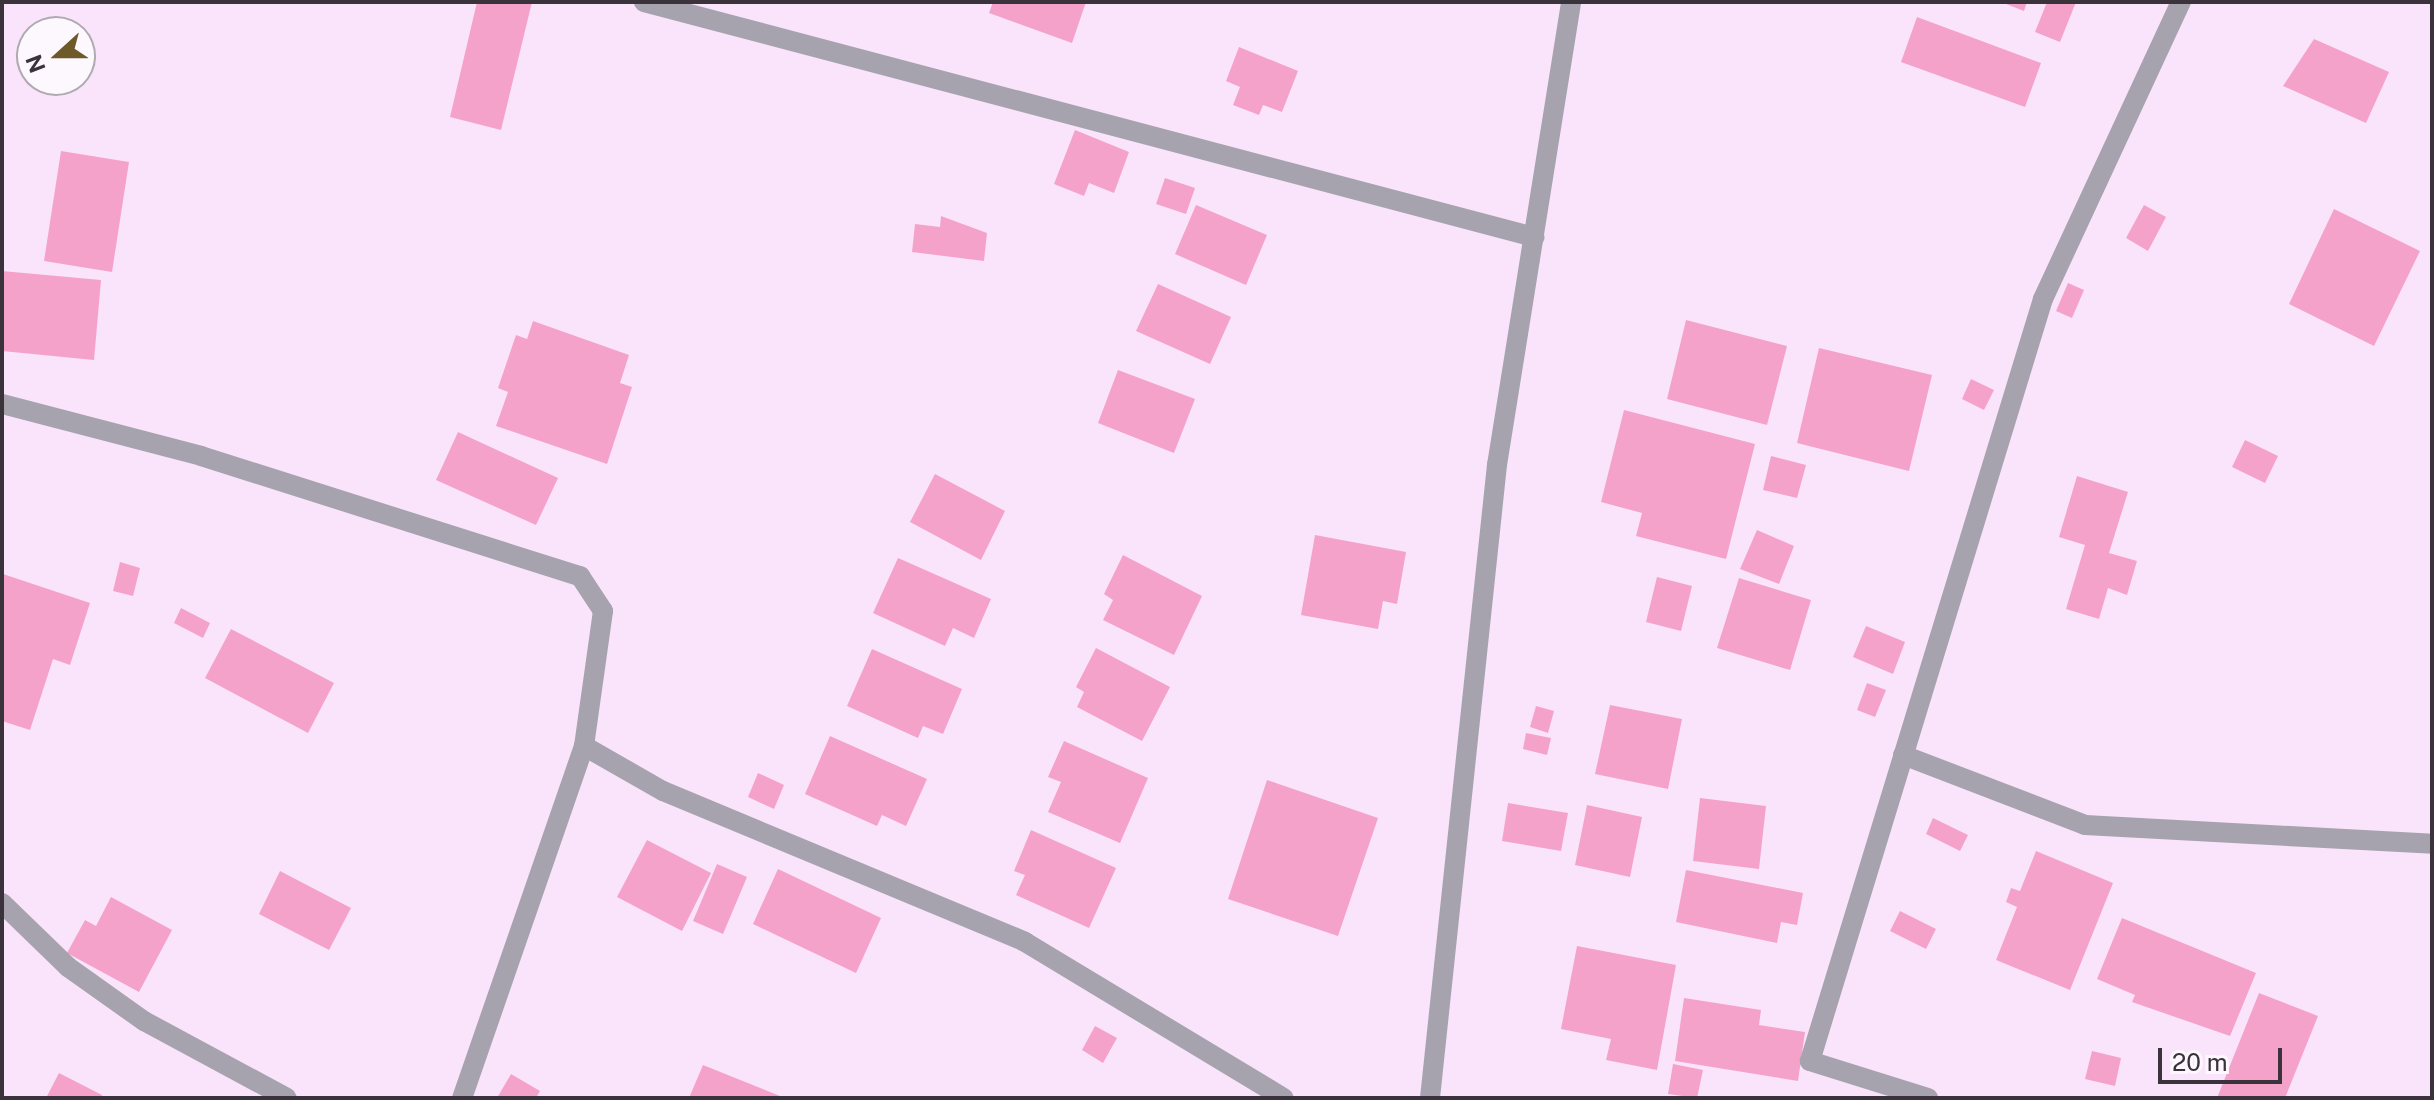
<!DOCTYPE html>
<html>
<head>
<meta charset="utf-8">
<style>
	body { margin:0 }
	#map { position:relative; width:2434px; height:1100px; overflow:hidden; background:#fae4fc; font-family:"Public Sans",sans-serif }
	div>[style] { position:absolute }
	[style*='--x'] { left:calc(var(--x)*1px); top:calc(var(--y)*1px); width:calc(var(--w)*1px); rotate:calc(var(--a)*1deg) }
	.building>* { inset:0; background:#f5a2cb }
	.street>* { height:20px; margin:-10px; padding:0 10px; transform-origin:10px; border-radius:10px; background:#a6a3af }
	span { translate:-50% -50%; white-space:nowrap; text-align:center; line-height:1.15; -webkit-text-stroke:7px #fcf8fd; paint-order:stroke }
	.frame { position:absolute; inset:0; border:4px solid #3b333c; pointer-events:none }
	.north { position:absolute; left:16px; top:16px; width:80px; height:80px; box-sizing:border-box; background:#fcf8fd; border:2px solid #afa9b0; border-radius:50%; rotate:249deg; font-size:22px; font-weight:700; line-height:32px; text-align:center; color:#3b333c }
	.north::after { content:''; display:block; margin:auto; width:28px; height:36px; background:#6e5a29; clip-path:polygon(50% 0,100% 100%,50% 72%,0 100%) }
	.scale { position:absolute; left:2158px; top:1048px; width:124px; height:36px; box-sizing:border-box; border:4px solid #3b333c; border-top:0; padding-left:10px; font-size:24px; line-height:28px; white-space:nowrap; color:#3b333c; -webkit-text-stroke:6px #fcf8fd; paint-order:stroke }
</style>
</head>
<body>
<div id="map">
	<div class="building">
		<div style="clip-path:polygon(477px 2px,532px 2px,501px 130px,450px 117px)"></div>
		<div style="clip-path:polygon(993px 2px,1086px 2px,1072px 43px,989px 13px)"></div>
		<div style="clip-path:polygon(2001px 2px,2027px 2px,2024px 11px)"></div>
		<div style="clip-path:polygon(2047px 2px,2076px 2px,2060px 42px,2035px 32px)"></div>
		<div style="clip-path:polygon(1917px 17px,2041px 63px,2025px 107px,1901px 62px)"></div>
		<div style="clip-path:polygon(2314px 39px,2389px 72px,2366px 123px,2283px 86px)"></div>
		<div style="clip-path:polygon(1239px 47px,1298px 71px,1282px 112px,1263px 105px,1259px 115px,1233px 105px,1240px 87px,1226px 81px)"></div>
		<div style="clip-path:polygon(1075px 130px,1129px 152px,1114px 193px,1089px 183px,1084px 196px,1054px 184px)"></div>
		<div style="clip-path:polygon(61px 151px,129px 162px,112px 272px,44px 261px)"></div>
		<div style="clip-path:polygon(1165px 178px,1195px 188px,1186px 214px,1156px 204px)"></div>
		<div style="clip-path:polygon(1196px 205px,1267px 235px,1246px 285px,1175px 254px)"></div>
		<div style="clip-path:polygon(2144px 205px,2166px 217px,2148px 251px,2126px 238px)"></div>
		<div style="clip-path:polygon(2334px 209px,2420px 251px,2374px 346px,2289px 304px)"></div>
		<div style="clip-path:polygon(941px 216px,987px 233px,984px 261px,912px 252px,915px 224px,940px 227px)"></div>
		<div style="clip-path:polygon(2px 271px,101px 280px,94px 360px,2px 351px)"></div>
		<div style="clip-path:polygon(2068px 283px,2084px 290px,2072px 318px,2056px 311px)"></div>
		<div style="clip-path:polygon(1158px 284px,1231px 317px,1210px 364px,1136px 331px)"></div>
		<div style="clip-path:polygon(1686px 320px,1787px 346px,1767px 425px,1667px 399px)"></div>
		<div style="clip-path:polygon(533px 321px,629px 355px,620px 383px,632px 387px,607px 464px,496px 426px,508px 392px,498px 388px,516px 335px,527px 339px)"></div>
		<div style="clip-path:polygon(1819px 348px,1932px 375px,1909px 471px,1797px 443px)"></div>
		<div style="clip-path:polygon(1118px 370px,1195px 399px,1174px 453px,1098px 423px)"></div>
		<div style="clip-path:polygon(1971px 379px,1994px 390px,1984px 410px,1962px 399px)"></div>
		<div style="clip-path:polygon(1624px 410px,1755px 444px,1726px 559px,1636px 536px,1642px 513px,1601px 502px)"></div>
		<div style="clip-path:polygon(458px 432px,558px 478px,536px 525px,436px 480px)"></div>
		<div style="clip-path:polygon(2245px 440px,2278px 456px,2265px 483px,2232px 467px)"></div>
		<div style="clip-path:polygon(1771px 456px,1806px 465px,1797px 498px,1763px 490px)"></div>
		<div style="clip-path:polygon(935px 474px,1005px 511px,981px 560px,910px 522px)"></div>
		<div style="clip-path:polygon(2077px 476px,2128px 492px,2109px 553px,2137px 561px,2127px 595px,2108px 588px,2099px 619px,2066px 609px,2085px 545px,2059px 537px)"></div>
		<div style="clip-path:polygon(1757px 530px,1794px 546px,1779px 584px,1740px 569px)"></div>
		<div style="clip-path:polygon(1315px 535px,1406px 552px,1397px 604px,1383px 601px,1378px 629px,1301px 615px)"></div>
		<div style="clip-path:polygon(1123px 555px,1202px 596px,1174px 655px,1103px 620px,1113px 600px,1104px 594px)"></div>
		<div style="clip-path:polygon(898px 558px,991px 599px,974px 638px,953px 628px,945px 646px,873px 613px)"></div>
		<div style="clip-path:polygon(120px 562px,140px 568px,133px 596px,113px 591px)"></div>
		<div style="clip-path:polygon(3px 574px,90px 603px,70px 665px,53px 659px,30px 730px,2px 721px)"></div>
		<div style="clip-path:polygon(1657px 577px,1692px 586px,1681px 631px,1646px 622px)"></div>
		<div style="clip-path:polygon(1739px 578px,1811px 600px,1790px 670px,1717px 648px)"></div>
		<div style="clip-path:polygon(181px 608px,210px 623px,203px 638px,174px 623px)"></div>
		<div style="clip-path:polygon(1866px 626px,1905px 642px,1893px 674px,1853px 657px)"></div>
		<div style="clip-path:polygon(231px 629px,334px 683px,308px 733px,205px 678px)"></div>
		<div style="clip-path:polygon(1096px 648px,1170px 687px,1142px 741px,1077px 707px,1084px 692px,1076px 687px)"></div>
		<div style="clip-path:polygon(872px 649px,962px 689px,943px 734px,923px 726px,918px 738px,847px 706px)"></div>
		<div style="clip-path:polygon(1867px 683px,1886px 690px,1875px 717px,1857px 710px)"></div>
		<div style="clip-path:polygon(1610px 705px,1682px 719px,1668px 789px,1595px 774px)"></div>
		<div style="clip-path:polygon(1536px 706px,1554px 711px,1548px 733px,1530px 727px)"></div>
		<div style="clip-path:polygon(1526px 733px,1551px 738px,1547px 755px,1523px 749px)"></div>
		<div style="clip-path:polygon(830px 736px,927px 779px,906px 826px,882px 815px,877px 826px,805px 794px)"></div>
		<div style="clip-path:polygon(1064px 741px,1148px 778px,1120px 843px,1048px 812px,1061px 782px,1048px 777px)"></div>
		<div style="clip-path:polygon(758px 773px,784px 785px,774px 809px,748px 797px)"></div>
		<div style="clip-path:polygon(1267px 780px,1378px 818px,1338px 936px,1228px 899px)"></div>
		<div style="clip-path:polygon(1700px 798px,1766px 806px,1759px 869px,1693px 861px)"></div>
		<div style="clip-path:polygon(1508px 803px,1568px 813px,1561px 851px,1502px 841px)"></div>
		<div style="clip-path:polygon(1587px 805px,1642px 817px,1630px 877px,1575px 865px)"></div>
		<div style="clip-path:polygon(1933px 818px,1968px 835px,1960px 851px,1926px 834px)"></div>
		<div style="clip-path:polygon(1031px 830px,1116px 868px,1089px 928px,1016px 895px,1025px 875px,1014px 871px)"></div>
		<div style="clip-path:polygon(647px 840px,711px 873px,682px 931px,617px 897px)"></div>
		<div style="clip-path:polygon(2036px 851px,2113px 883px,2070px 990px,1996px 960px,2017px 907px,2006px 902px,2011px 888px,2020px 891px)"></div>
		<div style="clip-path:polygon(717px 864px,747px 877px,723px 934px,693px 921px)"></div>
		<div style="clip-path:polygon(778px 869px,881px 918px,856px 973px,753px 924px)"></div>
		<div style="clip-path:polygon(1686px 870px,1803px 893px,1797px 925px,1781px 922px,1777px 943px,1676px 922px)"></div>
		<div style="clip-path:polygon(280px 871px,351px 908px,329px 950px,259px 914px)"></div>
		<div style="clip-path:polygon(111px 897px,172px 930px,139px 992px,67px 953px,85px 920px,96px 926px)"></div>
		<div style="clip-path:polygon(1900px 911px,1936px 929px,1926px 949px,1890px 931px)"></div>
		<div style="clip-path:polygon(2122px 918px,2256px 973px,2230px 1036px,2132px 1002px,2135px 995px,2097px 979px)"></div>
		<div style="clip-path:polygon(1577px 946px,1676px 965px,1657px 1070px,1606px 1060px,1611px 1039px,1561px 1029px)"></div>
		<div style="clip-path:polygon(2259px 993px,2318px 1016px,2285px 1098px,2217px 1098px)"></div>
		<div style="clip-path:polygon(1684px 998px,1761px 1010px,1759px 1025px,1805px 1032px,1798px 1081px,1675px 1061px)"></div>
		<div style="clip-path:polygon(1095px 1026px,1117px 1038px,1103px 1063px,1082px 1050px)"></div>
		<div style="clip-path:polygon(2092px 1051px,2121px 1058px,2115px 1086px,2085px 1079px)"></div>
		<div style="clip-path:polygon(1673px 1064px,1703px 1070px,1697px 1098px,1668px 1094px)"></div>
		<div style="clip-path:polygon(703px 1065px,785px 1098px,689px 1098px)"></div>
		<div style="clip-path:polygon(59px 1073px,102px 1095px,101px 1098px,46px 1098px)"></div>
		<div style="clip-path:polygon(511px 1074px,540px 1091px,536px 1098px,497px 1098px)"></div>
	</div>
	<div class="street">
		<div style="--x:644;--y:2;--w:921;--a:14.79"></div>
		<div style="--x:2;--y:404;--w:206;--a:14.6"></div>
		<div style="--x:201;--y:456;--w:398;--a:17.6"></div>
		<div style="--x:580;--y:576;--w:42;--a:56.7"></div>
		<div style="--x:603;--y:611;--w:136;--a:98"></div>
		<div style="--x:584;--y:746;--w:373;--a:109.1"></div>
		<div style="--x:584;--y:746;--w:91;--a:29.7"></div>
		<div style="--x:663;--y:791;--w:392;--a:22.6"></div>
		<div style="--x:1025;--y:942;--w:302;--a:31.1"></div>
		<div style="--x:1903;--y:755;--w:195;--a:21"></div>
		<div style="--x:2085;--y:825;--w:348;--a:3.1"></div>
		<div style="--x:2;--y:903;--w:92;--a:44.1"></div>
		<div style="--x:68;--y:967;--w:93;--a:35.4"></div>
		<div style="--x:144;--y:1021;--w:162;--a:28.3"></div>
		<div style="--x:1430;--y:1098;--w:637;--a:-83.96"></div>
		<div style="--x:1497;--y:465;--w:469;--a:-80.9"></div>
		<div style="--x:1928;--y:1098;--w:124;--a:-162.6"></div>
		<div style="--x:1810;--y:1061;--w:797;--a:-73"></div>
		<div style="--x:2043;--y:299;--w:327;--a:-65.1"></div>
	</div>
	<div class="frame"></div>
	<div class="north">N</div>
	<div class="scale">20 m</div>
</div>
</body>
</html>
